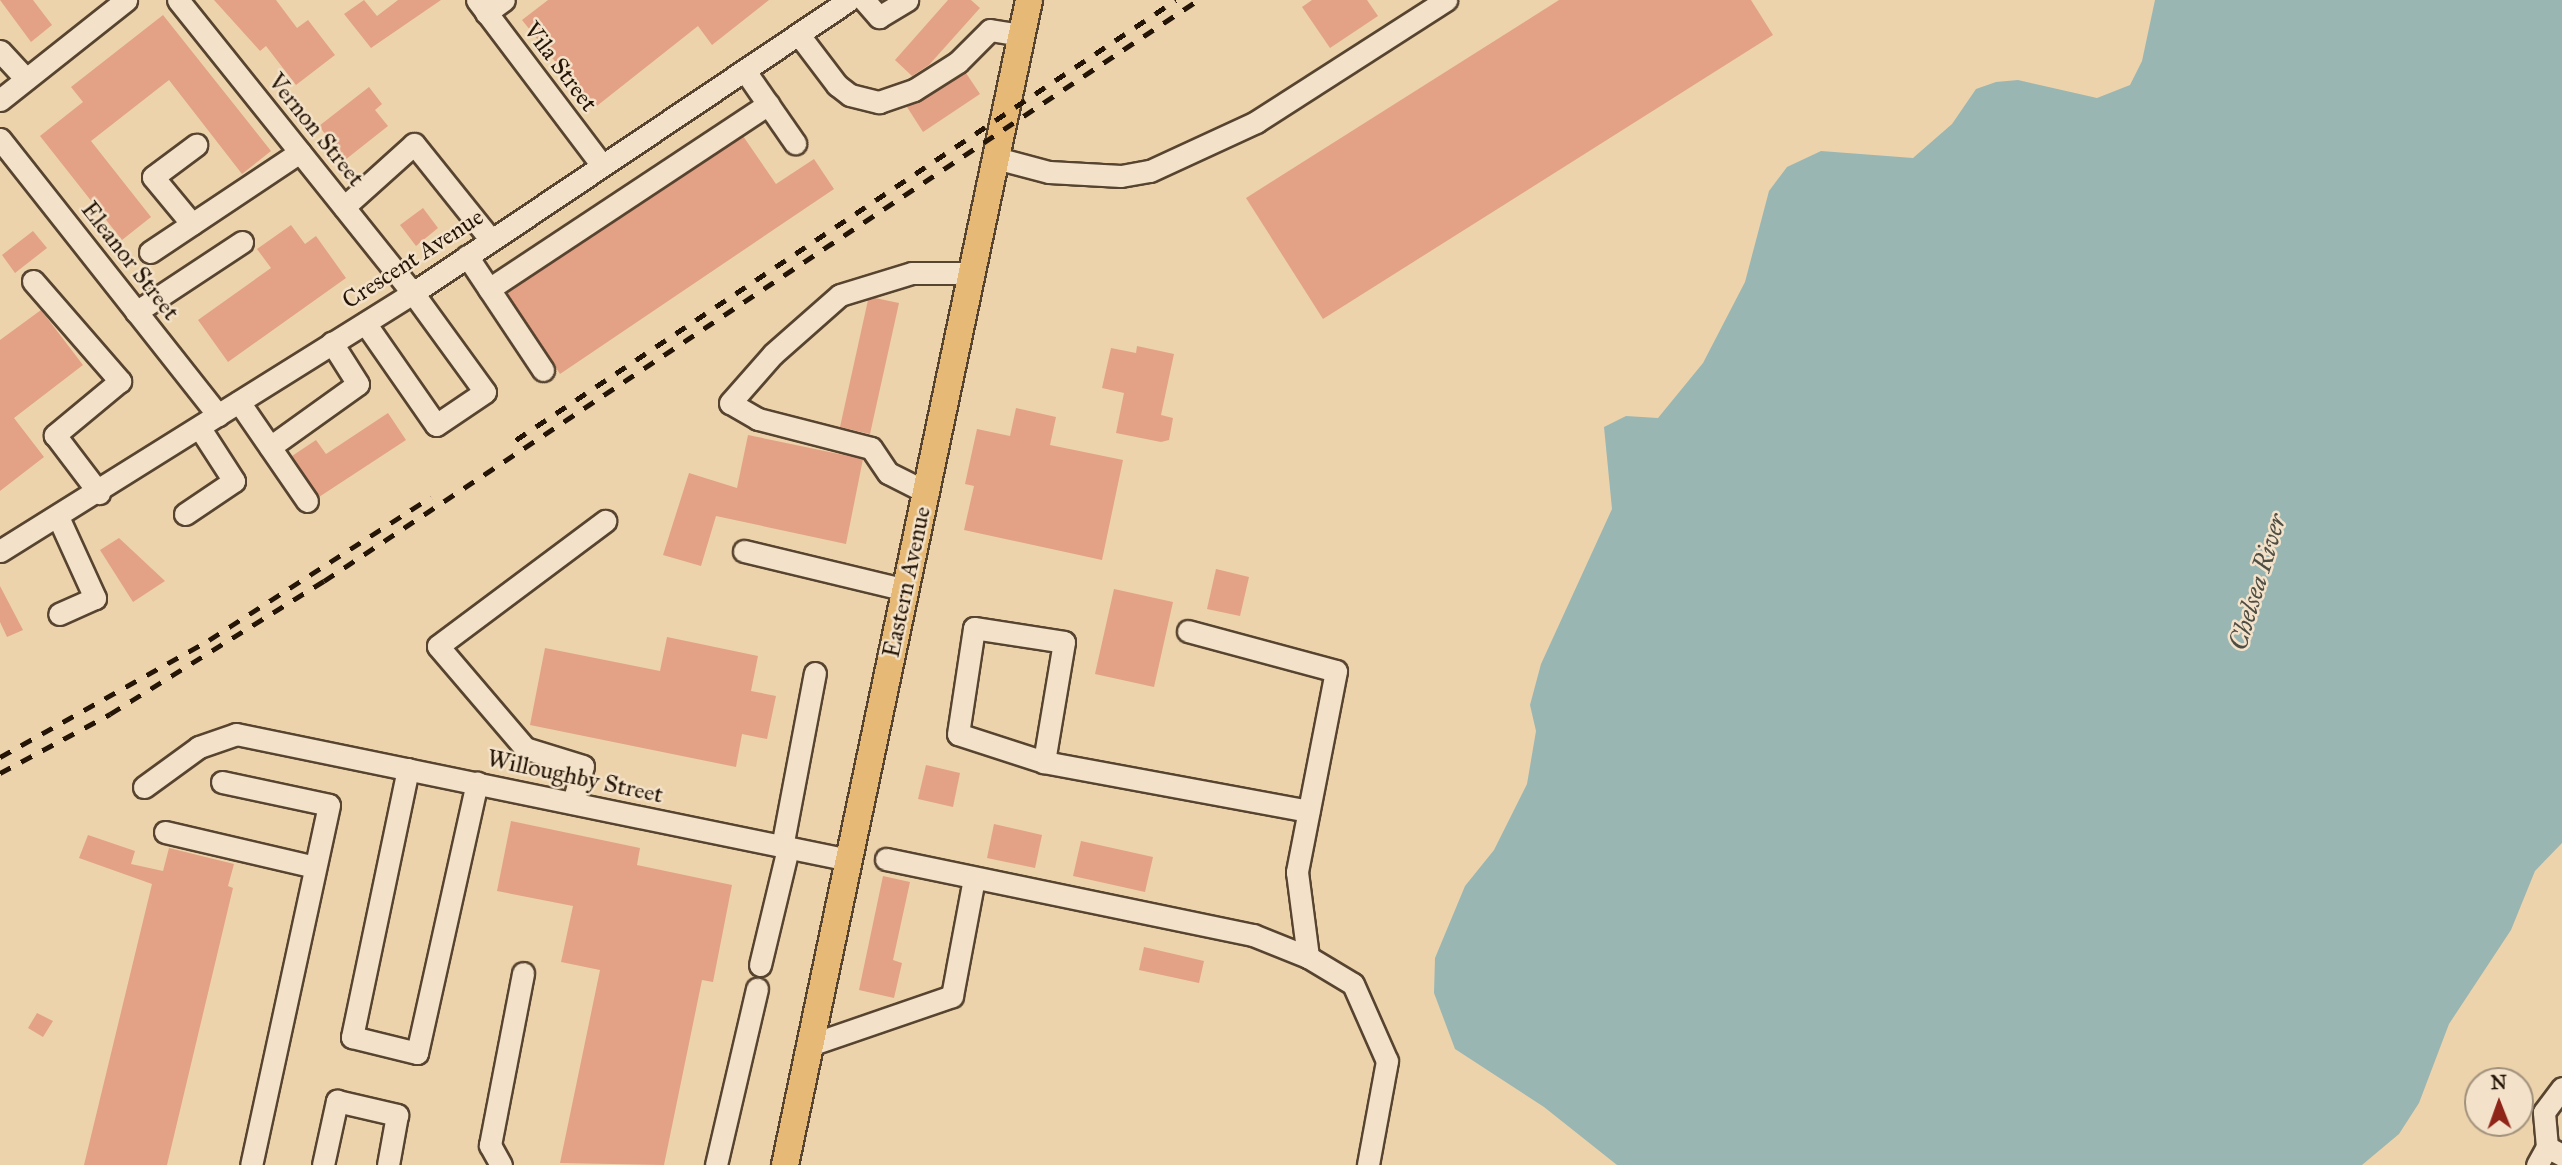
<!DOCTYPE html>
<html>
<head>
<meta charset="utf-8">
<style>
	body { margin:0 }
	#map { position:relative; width:2562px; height:1165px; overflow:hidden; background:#ecd3ac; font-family:"IM FELL Great Primer",serif }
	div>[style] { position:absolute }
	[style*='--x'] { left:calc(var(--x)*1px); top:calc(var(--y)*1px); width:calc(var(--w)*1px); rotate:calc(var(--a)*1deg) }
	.water>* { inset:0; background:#9ab6b2 }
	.building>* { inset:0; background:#e3a285 }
	.roads { filter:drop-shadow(2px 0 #574430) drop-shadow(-2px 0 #574430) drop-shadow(0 2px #574430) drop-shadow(0 -2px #574430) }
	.minor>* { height:21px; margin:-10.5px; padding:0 10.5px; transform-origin:10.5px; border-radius:10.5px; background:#f3e2c9 }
	.major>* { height:26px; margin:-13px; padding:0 13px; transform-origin:13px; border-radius:13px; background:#e6ba76 }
	.rail>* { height:5px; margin-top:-2.5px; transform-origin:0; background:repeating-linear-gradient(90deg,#251507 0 12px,transparent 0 24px) }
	span { translate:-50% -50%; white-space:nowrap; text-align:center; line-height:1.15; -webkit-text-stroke:5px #f3e2c9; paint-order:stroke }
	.street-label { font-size:24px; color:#251507 }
	.water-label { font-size:26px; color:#4e4d43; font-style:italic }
	.north { position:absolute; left:2464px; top:1067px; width:70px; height:70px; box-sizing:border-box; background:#f3e2c9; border:2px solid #a1907b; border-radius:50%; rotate:359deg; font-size:19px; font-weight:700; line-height:28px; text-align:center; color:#251507 }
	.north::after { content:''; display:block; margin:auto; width:24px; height:32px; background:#8f2418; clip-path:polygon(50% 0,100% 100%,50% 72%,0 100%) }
</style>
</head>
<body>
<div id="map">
	<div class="water">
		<div style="clip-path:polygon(2155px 0,2562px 0,2562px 843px,2535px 871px,2511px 930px,2449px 1024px,2419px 1103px,2399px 1134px,2362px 1165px,1617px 1165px,1544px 1107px,1455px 1049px,1434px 993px,1435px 958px,1465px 886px,1494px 850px,1527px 784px,1536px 731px,1530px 705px,1541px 664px,1612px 509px,1604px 427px,1626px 416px,1658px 418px,1703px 363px,1745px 282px,1769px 191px,1787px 167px,1821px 151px,1913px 158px,1952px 124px,1976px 89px,1996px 82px,2018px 80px,2097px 98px,2130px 85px,2142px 61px)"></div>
	</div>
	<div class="building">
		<div style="clip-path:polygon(0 0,33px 0,52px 25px,31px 42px)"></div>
		<div style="clip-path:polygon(214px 0,276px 0,297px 28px,308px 20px,335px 55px,296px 85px,266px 46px,260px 51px)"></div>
		<div style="clip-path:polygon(364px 0,377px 16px,398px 0,441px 0,371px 48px,344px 14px)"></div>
		<div style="clip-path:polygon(548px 0,769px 0,712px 45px,698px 26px,593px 109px,522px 20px)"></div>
		<div style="clip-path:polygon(948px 0,971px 0,980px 8px,929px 65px,912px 76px,895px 60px)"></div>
		<div style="clip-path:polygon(1312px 0,1367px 0,1378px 16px,1330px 48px,1302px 7px)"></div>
		<div style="clip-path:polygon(1559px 0,1751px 0,1773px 35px,1323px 319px,1246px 198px)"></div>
		<div style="clip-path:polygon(163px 15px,271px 151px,242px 174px,169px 80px,91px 141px,151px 217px,122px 240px,40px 136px,83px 102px,71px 87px)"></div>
		<div style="clip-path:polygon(966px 73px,980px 94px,923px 132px,907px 107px)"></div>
		<div style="clip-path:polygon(369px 87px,382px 104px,375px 110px,388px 126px,345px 160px,319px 126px)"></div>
		<div style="clip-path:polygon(743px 136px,776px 184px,814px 159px,834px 189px,560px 374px,507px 293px)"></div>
		<div style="clip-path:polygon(423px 208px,438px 228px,416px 246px,400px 225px)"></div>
		<div style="clip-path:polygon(291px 225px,305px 244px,316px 236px,346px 278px,228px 362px,198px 320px,271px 268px,257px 249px)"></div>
		<div style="clip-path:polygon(33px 231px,47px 248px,15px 273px,2px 255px)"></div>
		<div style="clip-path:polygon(875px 298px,899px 303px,870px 434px,840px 427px,868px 300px)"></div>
		<div style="clip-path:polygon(41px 310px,83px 365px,14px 418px,44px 457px,0 491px,0 340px)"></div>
		<div style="clip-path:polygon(1137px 346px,1174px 354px,1161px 415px,1173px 418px,1169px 440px,1161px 442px,1116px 433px,1124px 393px,1102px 388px,1111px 348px,1136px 353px)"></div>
		<div style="clip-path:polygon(1016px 408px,1056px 417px,1050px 445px,1123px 460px,1102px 560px,964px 530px,974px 486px,965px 484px,977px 429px,1010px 436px)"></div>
		<div style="clip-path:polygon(388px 413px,406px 440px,319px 497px,292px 456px,316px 440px,326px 454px)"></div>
		<div style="clip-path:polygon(748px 435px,863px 459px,846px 544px,716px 516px,701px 566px,663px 555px,689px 473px,737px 488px)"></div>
		<div style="clip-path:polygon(119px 538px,165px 581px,133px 602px,100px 550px)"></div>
		<div style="clip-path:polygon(1216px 569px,1249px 577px,1240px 616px,1207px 609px)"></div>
		<div style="clip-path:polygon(0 586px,23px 630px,7px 637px,0 622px)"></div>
		<div style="clip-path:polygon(1114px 589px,1173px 602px,1154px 687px,1095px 674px)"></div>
		<div style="clip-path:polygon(667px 637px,758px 656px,751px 691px,776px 696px,767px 739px,742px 734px,736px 767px,530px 725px,545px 648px,660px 671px)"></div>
		<div style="clip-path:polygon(926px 765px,960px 773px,953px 807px,918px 799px)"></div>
		<div style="clip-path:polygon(511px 821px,640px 848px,637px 865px,732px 885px,713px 982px,702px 980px,664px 1165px,560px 1163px,600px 970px,561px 962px,573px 906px,497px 891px)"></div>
		<div style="clip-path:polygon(994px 824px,1042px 835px,1035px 868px,987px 858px)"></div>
		<div style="clip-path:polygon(88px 835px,135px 851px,131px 864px,163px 871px,169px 848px,234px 864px,228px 886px,233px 888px,167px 1165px,84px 1165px,152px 884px,79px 858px)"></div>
		<div style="clip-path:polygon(1081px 841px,1153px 857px,1145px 892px,1073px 876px)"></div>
		<div style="clip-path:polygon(883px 876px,910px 882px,893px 960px,902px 963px,894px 998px,859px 990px)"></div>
		<div style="clip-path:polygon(1144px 947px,1204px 961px,1199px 983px,1139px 970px)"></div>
		<div style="clip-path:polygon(37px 1013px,53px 1021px,43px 1037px,28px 1028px)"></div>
	</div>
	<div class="roads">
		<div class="minor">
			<div style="--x:178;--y:0;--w:376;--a:51.3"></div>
			<div style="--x:413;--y:293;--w:122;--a:54"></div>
			<div style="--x:485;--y:392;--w:59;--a:146"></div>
			<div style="--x:436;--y:425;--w:124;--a:-124.8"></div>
			<div style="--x:477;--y:0;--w:207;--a:52.9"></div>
			<div style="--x:864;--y:0;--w:23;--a:49"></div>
			<div style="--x:879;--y:17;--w:33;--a:-31"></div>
			<div style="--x:486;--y:13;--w:22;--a:-36"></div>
			<div style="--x:799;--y:35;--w:63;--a:52.8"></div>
			<div style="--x:837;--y:85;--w:16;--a:38"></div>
			<div style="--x:850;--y:95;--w:30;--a:14"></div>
			<div style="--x:879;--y:102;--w:37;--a:-19"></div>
			<div style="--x:914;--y:90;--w:52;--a:-32.5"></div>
			<div style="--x:958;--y:62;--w:45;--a:-45"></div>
			<div style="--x:990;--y:30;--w:32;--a:9"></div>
			<div style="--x:0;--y:51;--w:38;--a:47"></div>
			<div style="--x:745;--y:71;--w:88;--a:55.2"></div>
			<div style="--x:0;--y:100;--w:161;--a:-38.4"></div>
			<div style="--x:0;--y:139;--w:352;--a:51.7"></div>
			<div style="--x:996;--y:158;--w:55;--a:14.8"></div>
			<div style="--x:1049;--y:172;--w:72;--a:3.2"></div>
			<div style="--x:1121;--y:176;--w:29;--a:-10"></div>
			<div style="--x:1150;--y:171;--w:117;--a:-24.8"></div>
			<div style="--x:1256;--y:122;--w:226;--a:-32.7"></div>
			<div style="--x:344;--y:207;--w:94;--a:-42"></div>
			<div style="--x:414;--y:144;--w:123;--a:51.3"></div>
			<div style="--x:192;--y:224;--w:61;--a:-129.7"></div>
			<div style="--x:153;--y:177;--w:54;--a:-36.7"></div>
			<div style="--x:150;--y:252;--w:180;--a:-33.7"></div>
			<div style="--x:467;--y:256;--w:137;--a:56.3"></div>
			<div style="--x:33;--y:281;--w:133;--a:49"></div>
			<div style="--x:120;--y:381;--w:85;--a:140.3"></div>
			<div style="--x:55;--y:435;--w:73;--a:52.8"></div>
			<div style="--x:489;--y:289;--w:335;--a:-33.5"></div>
			<div style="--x:136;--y:312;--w:127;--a:-33.4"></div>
			<div style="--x:239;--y:402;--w:120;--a:55.5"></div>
			<div style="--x:270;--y:447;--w:108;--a:-35.6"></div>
			<div style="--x:358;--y:384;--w:49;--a:-122.4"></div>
			<div style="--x:926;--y:492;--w:42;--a:-153.4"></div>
			<div style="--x:888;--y:473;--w:30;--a:-124"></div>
			<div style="--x:871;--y:448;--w:117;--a:-165.6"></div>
			<div style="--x:758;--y:419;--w:32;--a:-150"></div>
			<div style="--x:730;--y:403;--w:65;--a:-48.7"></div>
			<div style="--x:773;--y:354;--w:89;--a:-41.4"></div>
			<div style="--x:840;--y:295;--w:75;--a:-17"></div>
			<div style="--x:912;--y:273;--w:60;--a:0"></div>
			<div style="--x:185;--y:514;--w:59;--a:-34"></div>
			<div style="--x:234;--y:481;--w:64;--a:-122.9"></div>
			<div style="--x:59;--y:519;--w:87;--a:65.5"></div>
			<div style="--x:95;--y:598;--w:39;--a:156"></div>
			<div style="--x:0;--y:551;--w:487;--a:-32"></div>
			<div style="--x:413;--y:293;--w:525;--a:-33.9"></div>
			<div style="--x:744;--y:551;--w:167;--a:13.5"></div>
			<div style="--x:1188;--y:631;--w:153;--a:15.1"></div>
			<div style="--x:1336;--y:671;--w:205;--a:101"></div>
			<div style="--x:1297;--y:872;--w:86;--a:82.6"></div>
			<div style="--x:1044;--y:762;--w:90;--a:-162"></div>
			<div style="--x:958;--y:734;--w:107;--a:-81.4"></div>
			<div style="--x:974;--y:628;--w:91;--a:8.8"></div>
			<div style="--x:1064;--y:642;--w:122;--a:99.5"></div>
			<div style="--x:1044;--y:762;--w:269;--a:10.5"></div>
			<div style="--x:408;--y:769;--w:274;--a:101.8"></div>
			<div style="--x:352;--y:1037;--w:67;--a:13.8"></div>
			<div style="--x:417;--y:1053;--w:277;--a:-77.5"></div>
			<div style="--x:222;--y:782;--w:109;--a:12.1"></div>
			<div style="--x:329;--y:805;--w:368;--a:102.2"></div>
			<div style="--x:144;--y:787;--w:68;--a:-36"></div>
			<div style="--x:199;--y:747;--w:39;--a:-19"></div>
			<div style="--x:236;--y:734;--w:626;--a:11.62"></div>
			<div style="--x:573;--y:803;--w:38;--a:-75"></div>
			<div style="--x:583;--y:766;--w:61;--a:-162.8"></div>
			<div style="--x:525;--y:748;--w:134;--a:-130.5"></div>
			<div style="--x:438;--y:646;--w:209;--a:-36.8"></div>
			<div style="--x:165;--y:832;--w:154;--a:13.1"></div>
			<div style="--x:782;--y:847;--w:177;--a:-79.3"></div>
			<div style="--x:886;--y:859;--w:375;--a:11.7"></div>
			<div style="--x:1253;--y:935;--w:59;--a:21.8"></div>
			<div style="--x:1308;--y:957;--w:52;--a:31"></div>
			<div style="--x:1353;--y:984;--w:84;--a:66.2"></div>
			<div style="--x:1387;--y:1061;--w:106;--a:100.4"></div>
			<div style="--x:760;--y:965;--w:120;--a:-76.5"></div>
			<div style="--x:810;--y:1045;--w:150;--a:-19"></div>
			<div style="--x:952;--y:996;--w:119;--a:-79.4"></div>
			<div style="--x:2547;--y:1147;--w:35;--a:-95"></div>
			<div style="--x:2544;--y:1112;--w:30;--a:-53"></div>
			<div style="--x:323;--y:1165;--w:66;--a:-77.7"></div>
			<div style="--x:337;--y:1101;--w:62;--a:13.1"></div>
			<div style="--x:397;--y:1115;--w:51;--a:100.2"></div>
			<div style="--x:501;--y:1165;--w:23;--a:-119"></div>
			<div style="--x:490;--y:1145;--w:175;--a:-79.1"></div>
			<div style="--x:716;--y:1165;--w:181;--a:-76.9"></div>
			<div style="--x:2537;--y:1165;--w:21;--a:-61"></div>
			<div style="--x:2547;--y:1147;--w:17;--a:28"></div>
		</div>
		<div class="major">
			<div style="--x:785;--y:1165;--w:1190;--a:-78.17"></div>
		</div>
	</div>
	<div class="rail">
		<div style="--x:516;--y:440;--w:793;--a:-33.69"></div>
		<div style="--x:0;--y:757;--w:240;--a:-29.2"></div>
		<div style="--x:209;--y:640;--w:264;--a:-32.8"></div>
		<div style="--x:0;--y:773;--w:125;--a:-28.2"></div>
		<div style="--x:110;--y:714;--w:252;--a:-31.9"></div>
		<div style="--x:324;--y:581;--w:1049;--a:-33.61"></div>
	</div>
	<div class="street-label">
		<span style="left:560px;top:67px;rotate:53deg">Vila Street</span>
		<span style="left:316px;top:130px;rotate:51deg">Vernon Street</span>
		<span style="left:413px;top:259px;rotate:-33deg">Crescent Avenue</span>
		<span style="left:130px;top:261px;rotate:52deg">Eleanor Street</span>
		<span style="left:907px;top:582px;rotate:-78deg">Eastern Avenue</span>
		<span style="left:575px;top:777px;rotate:12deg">Willoughby Street</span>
	</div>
	<div class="water-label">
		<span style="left:2258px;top:582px;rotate:-73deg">Chelsea River</span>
	</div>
	<div class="north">N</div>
</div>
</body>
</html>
